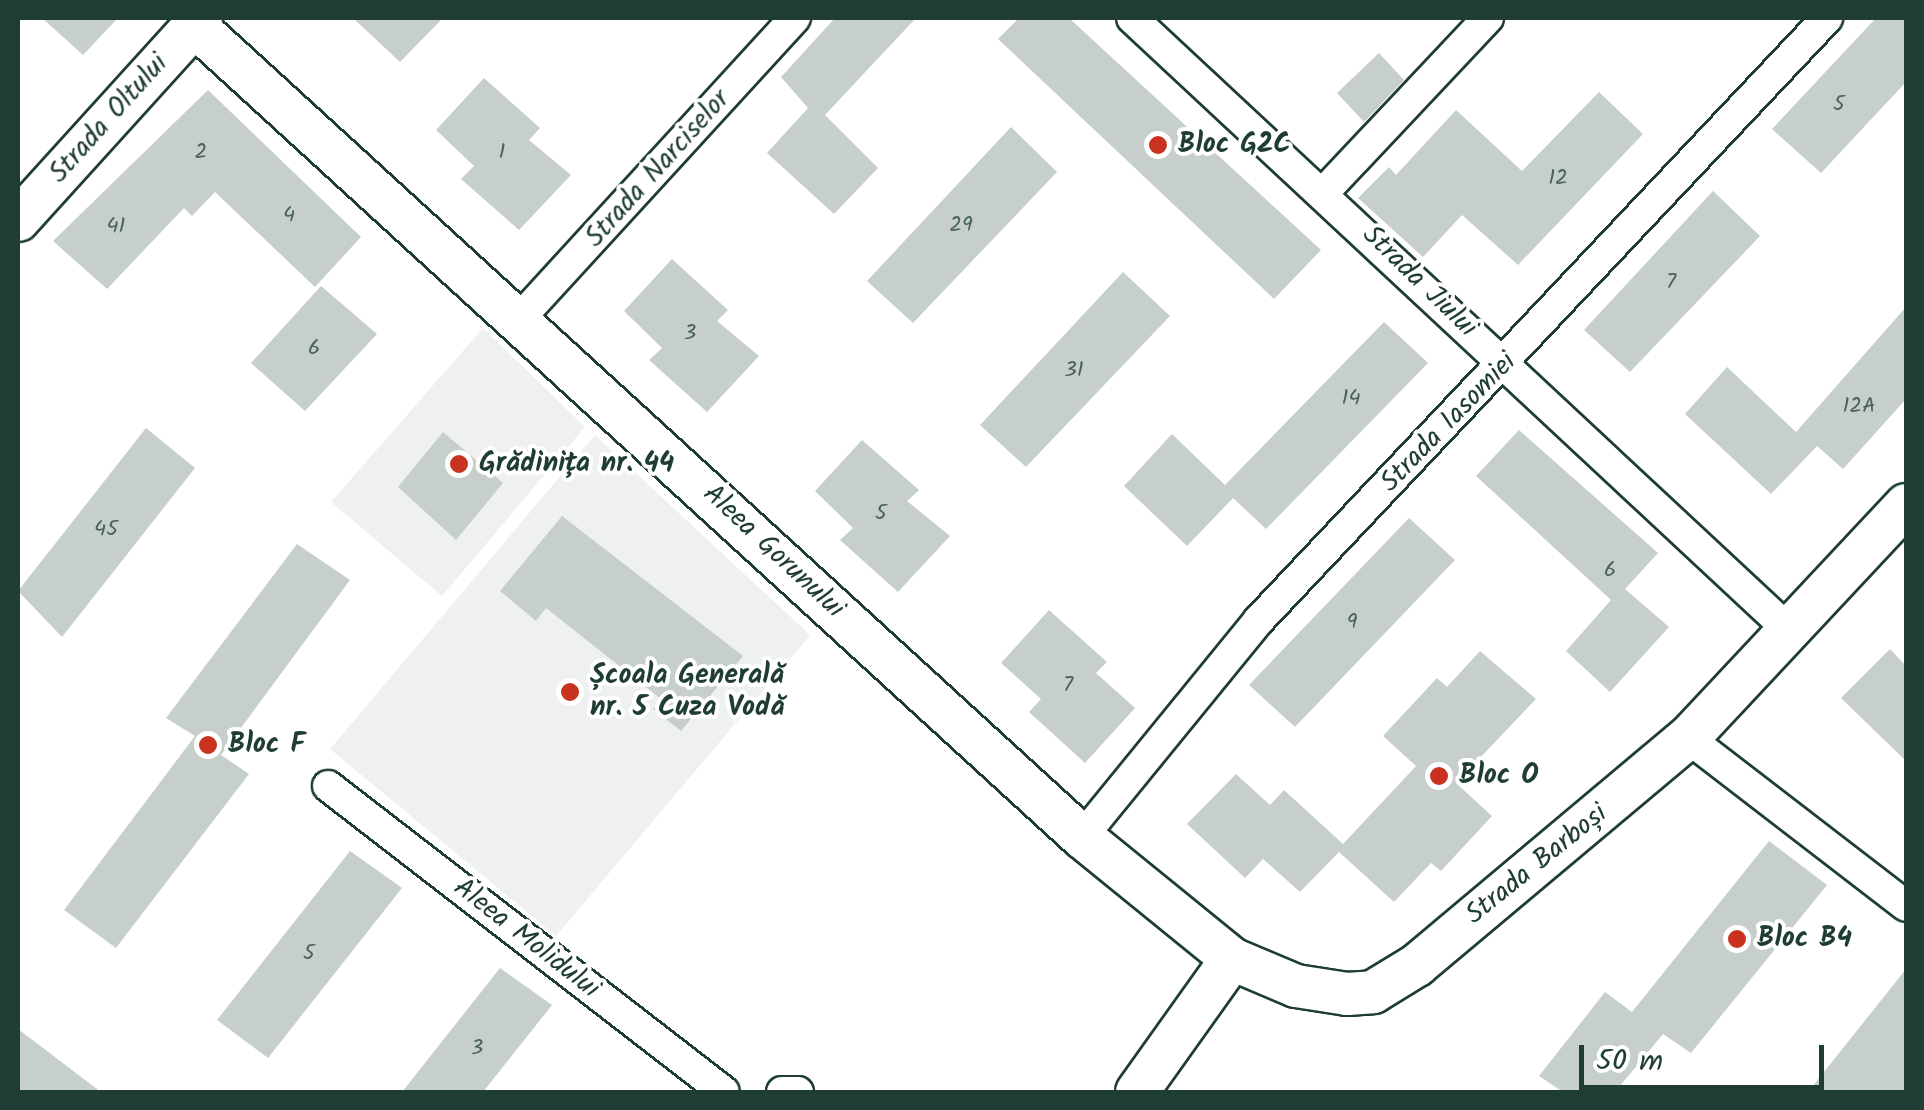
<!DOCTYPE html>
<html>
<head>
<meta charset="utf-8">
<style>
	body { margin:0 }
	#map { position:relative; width:1924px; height:1110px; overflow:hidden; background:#fff; font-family:Kalam,sans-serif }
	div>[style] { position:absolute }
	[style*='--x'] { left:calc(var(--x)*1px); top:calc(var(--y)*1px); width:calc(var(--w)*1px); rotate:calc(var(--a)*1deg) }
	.built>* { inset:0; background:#eef1f0 }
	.building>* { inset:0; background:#c7cfcc }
	.roads { filter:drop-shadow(2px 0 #1f3d34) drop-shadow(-2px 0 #1f3d34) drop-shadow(0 2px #1f3d34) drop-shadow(0 -2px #1f3d34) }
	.street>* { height:30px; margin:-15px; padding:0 15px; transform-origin:15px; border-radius:15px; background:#fff }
	.secondary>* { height:42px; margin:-21px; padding:0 21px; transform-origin:21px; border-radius:21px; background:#fff }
	.dots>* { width:28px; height:28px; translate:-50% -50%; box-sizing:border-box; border:5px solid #fff; border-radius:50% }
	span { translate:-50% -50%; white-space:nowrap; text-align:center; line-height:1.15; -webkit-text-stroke:8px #fff; paint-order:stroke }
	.number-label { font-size:22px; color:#49625a }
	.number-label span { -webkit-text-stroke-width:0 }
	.street-label { font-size:28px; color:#1f3d34 }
	.poi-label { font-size:28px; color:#1f3d34; font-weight:700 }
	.left { translate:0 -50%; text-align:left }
	.frame { position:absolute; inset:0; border:20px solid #1f3d34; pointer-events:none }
	.scale { position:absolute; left:1579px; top:1045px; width:245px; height:45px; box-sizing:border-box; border:5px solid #1f3d34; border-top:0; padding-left:12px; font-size:30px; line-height:35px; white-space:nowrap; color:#1f3d34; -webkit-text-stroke:8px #fff; paint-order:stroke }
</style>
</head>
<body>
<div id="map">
	<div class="built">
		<div style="clip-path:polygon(483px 328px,585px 427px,442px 596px,331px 502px)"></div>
		<div style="clip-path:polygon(595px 435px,810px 635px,556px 936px,330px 749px)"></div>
	</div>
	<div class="building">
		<div style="clip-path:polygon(42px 18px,118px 18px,83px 55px)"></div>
		<div style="clip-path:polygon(353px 18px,443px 18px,400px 62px)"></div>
		<div style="clip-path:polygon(835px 18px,916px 18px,825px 115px,878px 168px,834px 214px,767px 153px,808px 108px,781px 77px)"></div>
		<div style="clip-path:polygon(1019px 18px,1069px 18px,1321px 250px,1274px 299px,998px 39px)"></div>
		<div style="clip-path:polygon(1876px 18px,1906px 18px,1906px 82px,1821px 173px,1772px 129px)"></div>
		<div style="clip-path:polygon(1379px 53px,1404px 80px,1364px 122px,1337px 93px)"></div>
		<div style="clip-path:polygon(484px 78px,540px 128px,529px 140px,571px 175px,519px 230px,461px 179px,474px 166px,436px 130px)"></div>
		<div style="clip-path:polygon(208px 90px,361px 237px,315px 287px,215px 192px,192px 216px,184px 208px,107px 289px,53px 241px)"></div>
		<div style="clip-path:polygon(1599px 92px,1643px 134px,1518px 265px,1462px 215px,1423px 257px,1358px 198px,1389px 167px,1396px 175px,1456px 110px,1522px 171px)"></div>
		<div style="clip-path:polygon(1011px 127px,1057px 172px,913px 323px,867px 281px)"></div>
		<div style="clip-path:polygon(1713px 191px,1760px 236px,1630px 372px,1584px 330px)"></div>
		<div style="clip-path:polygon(672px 259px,728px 310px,717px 321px,759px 356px,707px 412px,649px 360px,662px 348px,624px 311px)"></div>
		<div style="clip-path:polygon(1123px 272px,1170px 316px,1026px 467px,980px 425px)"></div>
		<div style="clip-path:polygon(321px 286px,377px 334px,305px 411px,251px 363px)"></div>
		<div style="clip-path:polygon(1906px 307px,1906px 399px,1843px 469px,1817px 446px,1771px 494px,1685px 414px,1727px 367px,1796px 432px)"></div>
		<div style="clip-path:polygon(1384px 322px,1428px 363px,1266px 529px,1233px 498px,1187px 546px,1124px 486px,1172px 434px,1225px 485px)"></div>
		<div style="clip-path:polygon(146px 428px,195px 468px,62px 637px,18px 591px)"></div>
		<div style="clip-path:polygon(1519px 430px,1658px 553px,1625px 589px,1669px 627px,1610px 692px,1566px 651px,1611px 600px,1476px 476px)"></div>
		<div style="clip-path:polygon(443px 432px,503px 483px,456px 540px,398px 487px)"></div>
		<div style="clip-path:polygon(862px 440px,919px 490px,907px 501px,950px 536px,898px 592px,840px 540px,853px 528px,815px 491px)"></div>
		<div style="clip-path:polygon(562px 516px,743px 656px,681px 731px,653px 709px,661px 699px,546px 608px,536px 621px,500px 591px)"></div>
		<div style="clip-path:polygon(1409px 518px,1455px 560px,1295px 727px,1249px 685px)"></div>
		<div style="clip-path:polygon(297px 544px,350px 580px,221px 755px,249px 774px,116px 948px,64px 910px,195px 736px,166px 718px)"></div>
		<div style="clip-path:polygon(1049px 610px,1107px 662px,1096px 673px,1135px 708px,1085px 763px,1029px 712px,1041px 699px,1001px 663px)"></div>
		<div style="clip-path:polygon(1890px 649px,1906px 666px,1906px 761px,1841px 698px)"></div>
		<div style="clip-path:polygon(1480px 651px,1536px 699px,1456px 783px,1492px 816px,1441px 871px,1431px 863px,1394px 902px,1339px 852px,1300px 892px,1263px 859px,1245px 878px,1187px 824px,1236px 774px,1270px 805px,1284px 790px,1343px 844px,1416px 766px,1383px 736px,1437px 678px,1447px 687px)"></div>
		<div style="clip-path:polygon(1769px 841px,1827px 885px,1691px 1053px,1663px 1034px,1615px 1092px,1563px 1092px,1539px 1076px,1605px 992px,1632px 1012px)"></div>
		<div style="clip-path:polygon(350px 851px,402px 888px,268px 1058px,217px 1020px)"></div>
		<div style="clip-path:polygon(500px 968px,552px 1005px,483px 1092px,402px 1092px)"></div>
		<div style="clip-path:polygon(1906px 969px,1906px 1092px,1808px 1092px)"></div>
		<div style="clip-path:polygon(18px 1029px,101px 1092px,18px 1092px)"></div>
	</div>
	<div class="roads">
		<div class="street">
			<div style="--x:1132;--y:18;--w:901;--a:42.98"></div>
			<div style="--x:1324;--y:192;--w:239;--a:-46.7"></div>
			<div style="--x:520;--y:318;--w:407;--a:-47.5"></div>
			<div style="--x:1688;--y:738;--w:275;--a:37.6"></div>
			<div style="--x:328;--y:786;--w:500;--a:37.69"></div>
			<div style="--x:1082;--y:837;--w:280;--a:-50.8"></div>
			<div style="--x:1259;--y:620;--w:828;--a:-46.66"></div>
			<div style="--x:782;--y:1092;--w:16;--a:0"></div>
		</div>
		<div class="secondary">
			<div style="--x:194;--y:25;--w:1203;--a:42.44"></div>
			<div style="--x:1082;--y:837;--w:193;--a:39.1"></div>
			<div style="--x:18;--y:220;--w:273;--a:-47.8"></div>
			<div style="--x:1137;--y:1092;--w:163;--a:-54.5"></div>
			<div style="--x:1232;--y:959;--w:69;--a:22.9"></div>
			<div style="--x:1296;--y:986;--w:52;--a:8.9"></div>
			<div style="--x:1347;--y:994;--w:26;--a:-4"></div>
			<div style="--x:1373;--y:992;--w:52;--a:-31.5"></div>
			<div style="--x:1417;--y:965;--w:354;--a:-40"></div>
			<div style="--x:1688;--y:738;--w:319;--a:-46.9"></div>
		</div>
	</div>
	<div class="dots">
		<div style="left:1158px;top:145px;background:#c8321e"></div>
		<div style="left:459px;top:464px;background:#c8321e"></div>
		<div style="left:570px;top:692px;background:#c8321e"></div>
		<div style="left:208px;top:745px;background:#c8321e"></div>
		<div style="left:1439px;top:776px;background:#c8321e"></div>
		<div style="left:1737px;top:939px;background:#c8321e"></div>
	</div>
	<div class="number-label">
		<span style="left:1839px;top:105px">5</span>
		<span style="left:201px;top:153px">2</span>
		<span style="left:502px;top:153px">1</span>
		<span style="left:1558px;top:179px">12</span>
		<span style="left:289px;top:216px">4</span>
		<span style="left:961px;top:226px">29</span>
		<span style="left:116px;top:227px">41</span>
		<span style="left:1671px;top:283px">7</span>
		<span style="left:690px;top:334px">3</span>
		<span style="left:314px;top:349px">6</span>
		<span style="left:1074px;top:371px">31</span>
		<span style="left:1351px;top:399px">14</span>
		<span style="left:1859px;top:407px">12A</span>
		<span style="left:881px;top:514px">5</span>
		<span style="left:106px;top:530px">45</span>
		<span style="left:1610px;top:571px">6</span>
		<span style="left:1352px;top:623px">9</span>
		<span style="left:1068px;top:686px">7</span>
		<span style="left:309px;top:954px">5</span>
		<span style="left:477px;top:1049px">3</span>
	</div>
	<div class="street-label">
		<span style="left:109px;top:119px;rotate:-48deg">Strada Oltului</span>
		<span style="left:658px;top:169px;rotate:-48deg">Strada Narciselor</span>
		<span style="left:1419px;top:282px;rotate:44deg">Strada Jiului</span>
		<span style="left:1449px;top:423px;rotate:-46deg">Strada Iasomiei</span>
		<span style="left:773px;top:552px;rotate:43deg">Aleea Gorunului</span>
		<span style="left:1537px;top:865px;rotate:-39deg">Strada Barboși</span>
		<span style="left:526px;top:939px;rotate:38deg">Aleea Molidului</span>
	</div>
	<div class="poi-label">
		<span class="left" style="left:1178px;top:145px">Bloc G2C</span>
		<span class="left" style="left:479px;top:464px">Grădinița nr. 44</span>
		<span class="left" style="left:590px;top:692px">Școala Generală<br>nr. 5 Cuza Vodă</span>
		<span class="left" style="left:228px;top:745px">Bloc F</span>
		<span class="left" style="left:1459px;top:776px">Bloc O</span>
		<span class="left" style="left:1757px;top:939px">Bloc B4</span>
	</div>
	<div class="frame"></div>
	<div class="scale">50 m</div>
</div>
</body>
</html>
